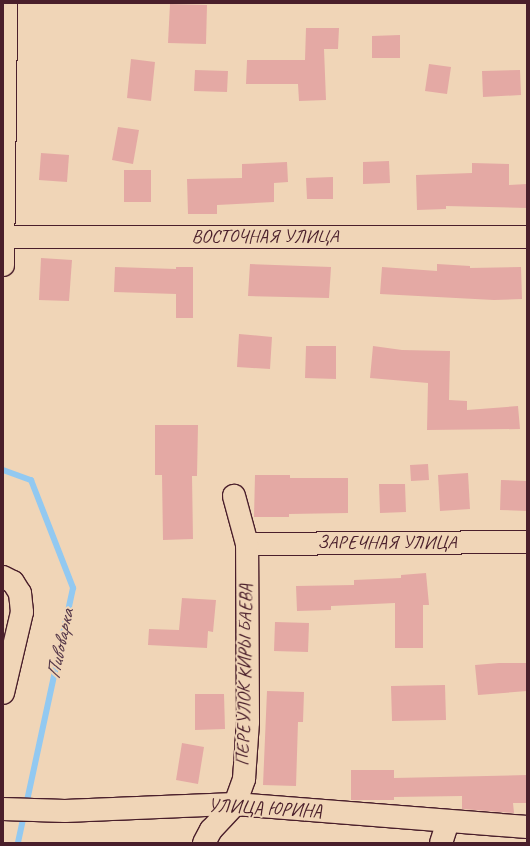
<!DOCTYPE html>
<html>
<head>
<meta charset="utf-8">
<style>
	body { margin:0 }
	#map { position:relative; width:530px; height:846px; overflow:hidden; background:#f0d5b7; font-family:Caveat,sans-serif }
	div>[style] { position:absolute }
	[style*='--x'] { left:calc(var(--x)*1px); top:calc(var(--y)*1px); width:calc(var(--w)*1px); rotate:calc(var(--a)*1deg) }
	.stream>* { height:6px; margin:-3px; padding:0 3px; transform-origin:3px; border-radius:3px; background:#92c9f1 }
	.building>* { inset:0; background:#e4a9a4 }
	.roads { filter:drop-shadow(1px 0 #4a1f2b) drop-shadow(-1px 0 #4a1f2b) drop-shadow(0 1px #4a1f2b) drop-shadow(0 -1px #4a1f2b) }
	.minor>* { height:22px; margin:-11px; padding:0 11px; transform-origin:11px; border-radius:11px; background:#f0d5b7 }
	span { translate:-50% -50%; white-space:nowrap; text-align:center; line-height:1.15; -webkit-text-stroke:4px #f0d5b7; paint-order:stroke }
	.street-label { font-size:19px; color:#4a1f2b }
	.water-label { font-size:20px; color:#553849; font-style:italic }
	.frame { position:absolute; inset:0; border:4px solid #4a1f2b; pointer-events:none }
</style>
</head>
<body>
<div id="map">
	<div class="stream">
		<div style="--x:3;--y:470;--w:30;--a:20"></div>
		<div style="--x:31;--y:480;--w:116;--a:68.7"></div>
		<div style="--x:73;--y:588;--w:261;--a:102.2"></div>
	</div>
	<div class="building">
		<div style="clip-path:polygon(170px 4px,207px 5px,206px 44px,168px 43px)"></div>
		<div style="clip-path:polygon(306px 28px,339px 28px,338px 49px,324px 49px,326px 100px,299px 101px,298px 84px,246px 84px,247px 60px,305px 60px)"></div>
		<div style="clip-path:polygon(400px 35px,400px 58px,372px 58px,372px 36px)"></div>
		<div style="clip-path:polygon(131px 59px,155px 62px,151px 101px,127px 98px)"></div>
		<div style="clip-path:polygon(429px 64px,451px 67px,447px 94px,425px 91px)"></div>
		<div style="clip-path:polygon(195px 70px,228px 71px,227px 92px,194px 91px)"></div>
		<div style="clip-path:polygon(520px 70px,521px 95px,483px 97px,482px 71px)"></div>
		<div style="clip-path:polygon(118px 127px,139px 130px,133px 164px,112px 160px)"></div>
		<div style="clip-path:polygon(41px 153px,69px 155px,67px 182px,39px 180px)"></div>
		<div style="clip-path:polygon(389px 161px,390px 183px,363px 184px,363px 162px)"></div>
		<div style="clip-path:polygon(287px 162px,288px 182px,274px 183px,274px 202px,217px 205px,217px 214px,188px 214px,187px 179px,242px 178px,242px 164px)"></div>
		<div style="clip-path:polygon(472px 163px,509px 164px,509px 185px,527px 184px,527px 208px,446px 206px,446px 209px,417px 210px,416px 175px,472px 173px)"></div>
		<div style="clip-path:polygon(124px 170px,151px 170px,151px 202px,124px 202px)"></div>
		<div style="clip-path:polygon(333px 177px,333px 199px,307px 199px,306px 178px)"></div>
		<div style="clip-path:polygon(41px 258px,72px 260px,69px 301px,39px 300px)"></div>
		<div style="clip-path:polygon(250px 264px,331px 267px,329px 298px,248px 296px)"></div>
		<div style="clip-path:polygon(437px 264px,470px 266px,470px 268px,521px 267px,522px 299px,494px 300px,380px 294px,382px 267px,437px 271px)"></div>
		<div style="clip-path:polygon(115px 267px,176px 269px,176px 267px,193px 267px,193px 318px,176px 318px,176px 294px,114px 292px)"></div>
		<div style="clip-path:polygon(239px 334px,272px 337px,270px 369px,237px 367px)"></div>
		<div style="clip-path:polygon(306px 346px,336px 346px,336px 379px,305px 378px)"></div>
		<div style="clip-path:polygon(373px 346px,402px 350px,450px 351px,449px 400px,467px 401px,467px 410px,518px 406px,520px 429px,427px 430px,428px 383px,370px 378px)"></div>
		<div style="clip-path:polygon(155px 425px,198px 425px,197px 476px,192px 476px,193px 539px,163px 540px,162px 475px,155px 475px)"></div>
		<div style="clip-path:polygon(428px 464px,429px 480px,411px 481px,410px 465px)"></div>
		<div style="clip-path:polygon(468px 473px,470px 509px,440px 511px,438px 475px)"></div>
		<div style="clip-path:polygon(255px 475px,290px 475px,290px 478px,348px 478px,348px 513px,289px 514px,289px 517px,254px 517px)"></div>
		<div style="clip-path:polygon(501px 480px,527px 481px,527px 511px,500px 510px)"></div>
		<div style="clip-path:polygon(379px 484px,405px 484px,406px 512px,380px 513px)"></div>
		<div style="clip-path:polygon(426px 573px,429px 605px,423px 605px,423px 648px,395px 648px,395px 603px,331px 606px,331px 610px,297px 611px,296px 586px,354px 585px,354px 580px,401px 578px,401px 575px)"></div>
		<div style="clip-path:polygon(182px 598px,216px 600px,213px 632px,208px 631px,207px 648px,148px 645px,149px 629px,179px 630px)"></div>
		<div style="clip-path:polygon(275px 622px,309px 623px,308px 652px,274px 651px)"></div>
		<div style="clip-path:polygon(499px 663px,527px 663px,527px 691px,478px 695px,475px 665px)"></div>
		<div style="clip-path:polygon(445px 685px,446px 720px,392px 721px,391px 686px)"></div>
		<div style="clip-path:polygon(267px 691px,304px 692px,303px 722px,298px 722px,296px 786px,263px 785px)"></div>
		<div style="clip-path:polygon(195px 694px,224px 694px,225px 729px,195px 730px)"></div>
		<div style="clip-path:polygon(182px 743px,204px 747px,198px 784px,176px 780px)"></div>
		<div style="clip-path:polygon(351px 770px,394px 770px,394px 778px,527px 775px,527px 803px,513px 803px,514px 813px,462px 809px,462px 796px,394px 797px,394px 800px,351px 800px)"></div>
	</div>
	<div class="roads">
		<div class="minor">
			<div style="--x:3;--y:237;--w:524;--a:0"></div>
			<div style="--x:3;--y:265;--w:262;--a:-89.3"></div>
			<div style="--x:247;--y:544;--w:280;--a:-0.4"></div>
			<div style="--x:3;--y:577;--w:11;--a:27"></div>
			<div style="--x:13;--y:582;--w:13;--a:58"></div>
			<div style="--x:20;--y:593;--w:19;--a:84"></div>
			<div style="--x:22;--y:612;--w:83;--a:103.2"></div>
			<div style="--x:3;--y:809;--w:62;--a:1.8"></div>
			<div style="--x:65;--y:811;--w:170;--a:-2.4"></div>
			<div style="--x:235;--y:804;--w:293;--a:4.5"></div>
			<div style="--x:204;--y:843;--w:15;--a:-62"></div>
			<div style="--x:211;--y:830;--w:35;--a:-47"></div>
			<div style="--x:235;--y:804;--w:27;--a:-70"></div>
			<div style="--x:244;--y:779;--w:57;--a:-86"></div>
			<div style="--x:248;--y:722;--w:178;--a:-90.3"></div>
			<div style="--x:247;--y:544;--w:50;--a:-105.2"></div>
			<div style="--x:441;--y:843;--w:22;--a:-72"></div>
		</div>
	</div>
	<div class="street-label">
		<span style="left:265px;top:237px">ВОСТОЧНАЯ УЛИЦА</span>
		<span style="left:387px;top:543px">ЗАРЕЧНАЯ УЛИЦА</span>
		<span style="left:245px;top:675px;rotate:-89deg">ПЕРЕУЛОК КИРЫ БАЕВА</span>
		<span style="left:265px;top:809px;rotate:3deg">УЛИЦА ЮРИНА</span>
	</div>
	<div class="water-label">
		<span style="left:60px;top:644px;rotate:-78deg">Пивоварка</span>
	</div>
	<div class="frame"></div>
</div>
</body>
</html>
